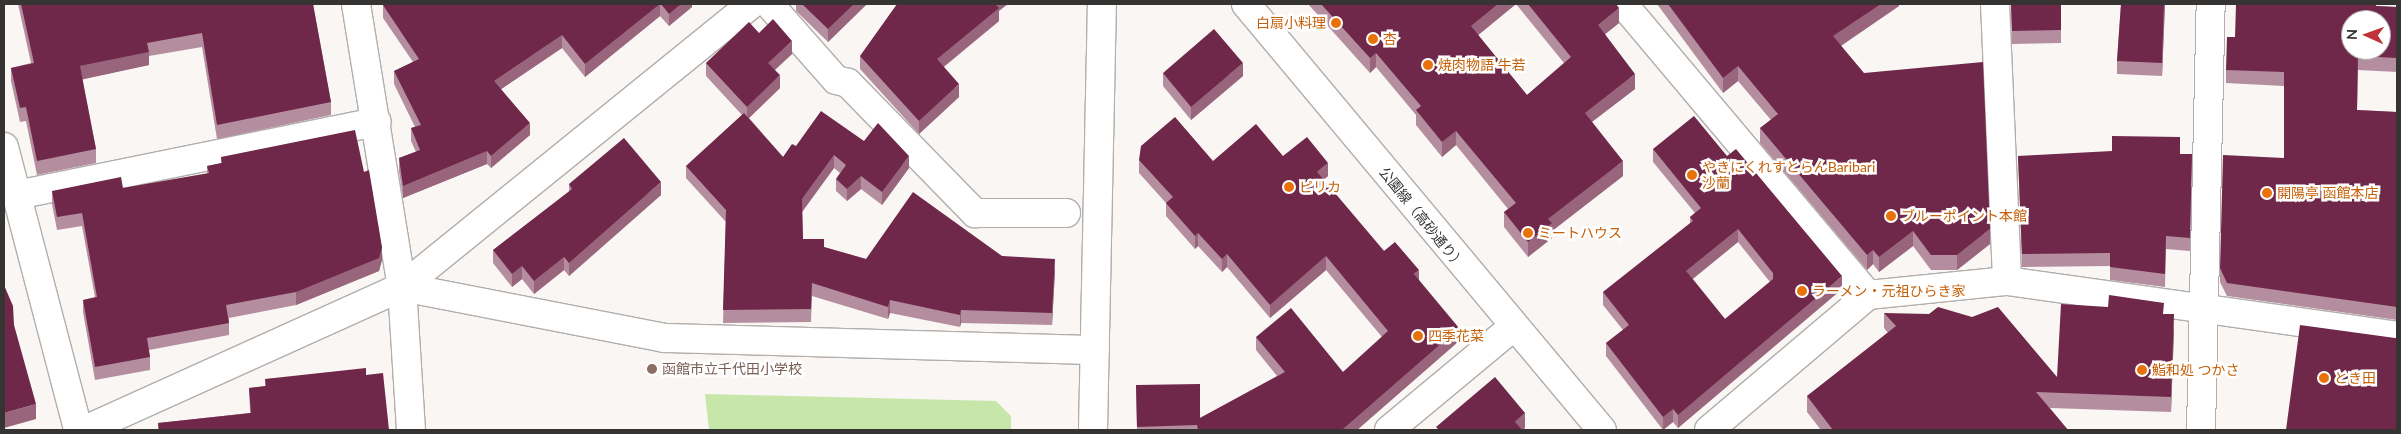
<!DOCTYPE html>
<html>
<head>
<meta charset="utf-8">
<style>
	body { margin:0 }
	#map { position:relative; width:2401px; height:434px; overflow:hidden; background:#f9f6f4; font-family:Lato,"Noto Sans JP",sans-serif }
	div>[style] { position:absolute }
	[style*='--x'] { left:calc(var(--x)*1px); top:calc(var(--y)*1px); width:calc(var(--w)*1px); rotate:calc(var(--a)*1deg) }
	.green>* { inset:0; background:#c7e7aa }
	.roads { filter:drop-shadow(1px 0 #b1aeac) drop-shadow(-1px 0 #b1aeac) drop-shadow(0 1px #b1aeac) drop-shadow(0 -1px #b1aeac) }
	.minor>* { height:28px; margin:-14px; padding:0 14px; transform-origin:14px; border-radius:14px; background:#fff }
	.wall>* { inset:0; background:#b48e9f }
	.shaded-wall>* { inset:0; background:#98657d }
	.building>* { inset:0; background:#6f274a }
	.dots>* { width:14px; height:14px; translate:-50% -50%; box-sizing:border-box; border:2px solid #fff; border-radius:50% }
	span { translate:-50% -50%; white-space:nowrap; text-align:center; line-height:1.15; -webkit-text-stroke:5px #fff; paint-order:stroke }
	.food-label { font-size:14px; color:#c56008 }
	.right { translate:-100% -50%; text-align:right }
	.left { translate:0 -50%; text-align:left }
	.street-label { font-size:14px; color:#353433 }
	.education-label { font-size:14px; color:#785e54 }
	.frame { position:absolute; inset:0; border:5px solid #353433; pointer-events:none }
	.north { position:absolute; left:2341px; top:10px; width:50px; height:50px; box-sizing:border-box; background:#fff; border:1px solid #aeaead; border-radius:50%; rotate:272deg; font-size:14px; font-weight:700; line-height:20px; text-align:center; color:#353433 }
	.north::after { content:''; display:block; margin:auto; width:18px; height:22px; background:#c13238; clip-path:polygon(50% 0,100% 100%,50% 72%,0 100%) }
</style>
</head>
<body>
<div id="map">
	<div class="green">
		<div style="clip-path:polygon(705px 394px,996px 401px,1011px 416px,1011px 430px,709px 430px)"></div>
	</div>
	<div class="roads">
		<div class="minor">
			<div style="--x:356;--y:4;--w:287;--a:80.8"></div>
			<div style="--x:402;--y:287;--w:143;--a:86.4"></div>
			<div style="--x:769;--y:4;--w:101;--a:48.6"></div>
			<div style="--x:836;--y:80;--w:12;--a:14"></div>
			<div style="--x:848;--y:83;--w:182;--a:45.7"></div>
			<div style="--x:975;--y:213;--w:91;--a:0"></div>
			<div style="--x:1246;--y:4;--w:555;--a:50.12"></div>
			<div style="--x:1623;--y:4;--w:380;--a:49.9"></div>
			<div style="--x:1995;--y:4;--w:277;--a:87.5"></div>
			<div style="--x:4;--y:147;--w:293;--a:75.3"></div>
			<div style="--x:17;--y:195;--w:367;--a:-11.5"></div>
			<div style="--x:402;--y:287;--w:267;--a:11"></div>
			<div style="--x:664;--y:338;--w:431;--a:1.6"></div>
			<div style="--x:85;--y:430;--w:348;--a:-24.3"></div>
			<div style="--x:402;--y:287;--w:450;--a:-39"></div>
			<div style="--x:1093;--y:430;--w:426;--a:-88.8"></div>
			<div style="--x:1389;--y:430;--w:160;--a:-39.7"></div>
			<div style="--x:1709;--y:430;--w:209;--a:-40.3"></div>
			<div style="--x:1868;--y:295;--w:140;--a:-5.8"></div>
			<div style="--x:2007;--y:281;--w:394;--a:8"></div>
			<div style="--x:2201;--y:430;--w:426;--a:-88.7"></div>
		</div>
	</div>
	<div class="wall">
		<div style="clip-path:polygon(18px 4px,313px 4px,331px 102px,331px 115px,217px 139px,202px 47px,149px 56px,149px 65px,82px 79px,96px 149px,96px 163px,37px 175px,26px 121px,20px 122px,11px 81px,11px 68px,31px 63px)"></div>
		<div style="clip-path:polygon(692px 4px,692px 7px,669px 26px,660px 16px,585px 77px,562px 48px,501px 89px,530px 135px,491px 168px,487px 164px,403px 198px,399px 171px,399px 158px,416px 152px,411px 141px,411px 128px,415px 127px,394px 84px,394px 71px,413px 62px,383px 18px,383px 5px)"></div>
		<div style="clip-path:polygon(796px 4px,867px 4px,828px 42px,796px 11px)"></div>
		<div style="clip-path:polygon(1308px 4px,1516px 4px,1478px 35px,1527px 95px,1564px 63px,1516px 4px,1616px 4px,1619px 23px,1605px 34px,1635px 89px,1592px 122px,1623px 176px,1552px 231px,1552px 238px,1528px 257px,1504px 227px,1504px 212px,1508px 209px,1456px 145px,1442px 157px,1416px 125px,1416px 115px,1376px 67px,1370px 73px)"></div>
		<div style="clip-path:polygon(1657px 4px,1899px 4px,1899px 6px,1841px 46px,1990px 244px,1957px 270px,1931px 270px,1913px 246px,1879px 272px,1873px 264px,1867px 270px,1760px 143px,1760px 128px,1771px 120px,1738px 81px,1723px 93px)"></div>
		<div style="clip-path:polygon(2011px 4px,2061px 4px,2061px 43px,2012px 44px)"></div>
		<div style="clip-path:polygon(2121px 4px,2165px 4px,2162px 76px,2117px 74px,2117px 61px)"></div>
		<div style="clip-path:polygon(2377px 6px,2397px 7px,2397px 72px,2358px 70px,2357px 110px,2397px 112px,2397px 320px,2227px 296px,2220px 282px,2220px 268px,2284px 158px,2284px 86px,2226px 83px,2226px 70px,2235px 37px)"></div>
		<div style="clip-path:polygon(999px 11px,999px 21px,944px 67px,959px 97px,919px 134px,860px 69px,860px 56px)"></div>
		<div style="clip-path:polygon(759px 33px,792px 54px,775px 70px,780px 88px,749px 118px,783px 157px,796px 146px,864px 141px,909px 168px,882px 205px,861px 189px,847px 201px,836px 191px,836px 179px,840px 173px,834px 168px,802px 212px,803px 239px,824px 247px,866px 259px,1002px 256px,1055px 271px,1052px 325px,961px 323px,960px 327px,890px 313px,888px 319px,812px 296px,811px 322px,723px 323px,726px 222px,686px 178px,686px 166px,742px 115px,706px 76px,706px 63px)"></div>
		<div style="clip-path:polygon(1163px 73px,1243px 76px,1191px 120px,1163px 86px)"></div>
		<div style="clip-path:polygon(evenodd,1653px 149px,1727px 156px,1842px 289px,1678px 428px,1673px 422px,1663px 430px,1606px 356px,1606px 343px,1623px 330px,1603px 305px,1603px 292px,1690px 223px,1690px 217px,1695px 213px,1653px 162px,1653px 149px,1738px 242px,1770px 282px,1725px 319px,1693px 279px,1738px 242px)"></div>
		<div style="clip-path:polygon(2180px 154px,2192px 154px,2190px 251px,2166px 249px,2165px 287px,2110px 280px,2110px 266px,2022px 267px,2018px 156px)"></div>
		<div style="clip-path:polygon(1283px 156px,1328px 176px,1324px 180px,1384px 251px,1419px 280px,1459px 341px,1357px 430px,1137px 430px,1136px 385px,1200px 418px,1277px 376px,1256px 350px,1256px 337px,1343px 372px,1382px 337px,1326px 270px,1270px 318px,1227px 267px,1222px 272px,1198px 246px,1195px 249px,1166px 216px,1166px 203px,1139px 173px,1139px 160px,1213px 161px)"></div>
		<div style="clip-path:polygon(221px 157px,382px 260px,379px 271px,296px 305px,229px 318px,229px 335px,149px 350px,150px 357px,150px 370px,95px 380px,83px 312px,83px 300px,95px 297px,82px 226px,57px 230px,52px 204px,52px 191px,123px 188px,207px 174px,207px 166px,221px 163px)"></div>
		<div style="clip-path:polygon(569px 184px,661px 195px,569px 276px,564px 270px,534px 294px,522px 279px,512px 287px,493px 263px,493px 250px,569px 192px)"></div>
		<div style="clip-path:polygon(1884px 313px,2057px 377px,2164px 314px,2174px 330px,2171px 412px,2050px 408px,2068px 430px,1821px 430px,1807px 412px,1807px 396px,1888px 333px,1884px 328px)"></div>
		<div style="clip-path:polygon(366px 375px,389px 430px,158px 430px,158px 423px,250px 413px,249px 388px,265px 386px,265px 379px)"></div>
	</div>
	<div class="shaded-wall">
		<div style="clip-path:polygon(660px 4px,660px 16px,585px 77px,585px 64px)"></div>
		<div style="clip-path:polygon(681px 4px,692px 4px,692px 7px,669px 26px,669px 14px)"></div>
		<div style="clip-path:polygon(854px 4px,867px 4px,828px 42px,828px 29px)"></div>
		<div style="clip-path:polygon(994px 4px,1008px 4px,999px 11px,999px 21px,937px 72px,937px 59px)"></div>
		<div style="clip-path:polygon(1498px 4px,1516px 4px,1471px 41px,1471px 26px)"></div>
		<div style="clip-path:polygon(1881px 4px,1899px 4px,1899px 6px,1833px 51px,1833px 36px)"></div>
		<div style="clip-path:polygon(2164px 4px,2165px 4px,2162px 76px,2162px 63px)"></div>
		<div style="clip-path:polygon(1619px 8px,1619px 23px,1598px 40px,1598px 25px)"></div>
		<div style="clip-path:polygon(562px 35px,562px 48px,494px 94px,494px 81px)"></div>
		<div style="clip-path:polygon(792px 41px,792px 54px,768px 76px,768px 63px)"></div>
		<div style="clip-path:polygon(149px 52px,149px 65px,80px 80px,80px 66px)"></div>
		<div style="clip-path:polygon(1376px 53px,1376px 67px,1370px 73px,1370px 58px)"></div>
		<div style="clip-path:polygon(1243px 63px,1243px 76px,1191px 120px,1191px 107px)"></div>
		<div style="clip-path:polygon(1738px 66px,1738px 81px,1723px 93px,1723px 78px)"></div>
		<div style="clip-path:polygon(1635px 74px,1635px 89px,1585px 127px,1585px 113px)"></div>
		<div style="clip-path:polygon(780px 75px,780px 88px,747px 120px,747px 107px)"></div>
		<div style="clip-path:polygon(959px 84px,959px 97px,919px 134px,919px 121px)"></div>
		<div style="clip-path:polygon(530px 123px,530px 135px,491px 168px,491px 156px)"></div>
		<div style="clip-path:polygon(1456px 131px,1456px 145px,1442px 157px,1442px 142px)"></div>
		<div style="clip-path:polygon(487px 151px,487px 164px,403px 198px,403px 186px)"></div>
		<div style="clip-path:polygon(834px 155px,834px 168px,802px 212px,802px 199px)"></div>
		<div style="clip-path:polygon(909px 156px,909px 168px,882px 205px,882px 192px)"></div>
		<div style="clip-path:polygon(1623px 161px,1623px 176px,1552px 231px,1552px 238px,1528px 257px,1528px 242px,1548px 219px)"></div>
		<div style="clip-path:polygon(1328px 163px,1328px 176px,1317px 185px,1317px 172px)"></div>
		<div style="clip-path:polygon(861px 176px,861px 189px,847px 201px,847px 189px)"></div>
		<div style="clip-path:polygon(661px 182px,661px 195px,569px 276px,569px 263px)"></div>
		<div style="clip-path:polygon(1738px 229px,1738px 242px,1686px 284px,1686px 271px)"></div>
		<div style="clip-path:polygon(1990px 229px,1990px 244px,1957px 270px,1957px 255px)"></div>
		<div style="clip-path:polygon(1913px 231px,1913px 246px,1879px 272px,1879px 257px)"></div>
		<div style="clip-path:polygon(1198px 233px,1198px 246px,1195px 249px,1195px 236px)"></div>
		<div style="clip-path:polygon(382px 247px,382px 260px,379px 271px,296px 305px,296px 292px)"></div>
		<div style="clip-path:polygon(1873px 250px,1873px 264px,1867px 270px,1867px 255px)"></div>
		<div style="clip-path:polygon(1227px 254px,1227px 267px,1222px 272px,1222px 259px)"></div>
		<div style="clip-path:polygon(1326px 256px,1326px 270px,1270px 318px,1270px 305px)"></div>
		<div style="clip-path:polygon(564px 257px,564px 270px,534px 294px,534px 281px)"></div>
		<div style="clip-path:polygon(1055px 259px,1055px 271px,1052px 325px,1052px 313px)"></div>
		<div style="clip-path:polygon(522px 266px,522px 279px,512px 287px,512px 274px)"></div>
		<div style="clip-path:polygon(1419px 270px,1419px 283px,1414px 274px)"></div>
		<div style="clip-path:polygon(1842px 276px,1842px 289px,1678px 428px,1678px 415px)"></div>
		<div style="clip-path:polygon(890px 300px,890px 313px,888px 319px,888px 307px)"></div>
		<div style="clip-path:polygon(961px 310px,961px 323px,960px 327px,960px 315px)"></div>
		<div style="clip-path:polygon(2174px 314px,2174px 330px,2171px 412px,2171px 397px)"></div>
		<div style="clip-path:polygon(1459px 328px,1459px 341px,1357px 430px,1342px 430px)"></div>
		<div style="clip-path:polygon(36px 404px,36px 419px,4px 428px,4px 413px)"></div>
		<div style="clip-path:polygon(1673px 409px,1673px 422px,1663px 430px,1663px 417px)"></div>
		<div style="clip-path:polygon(1525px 413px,1525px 428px,1523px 430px,1515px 430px,1515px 422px)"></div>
	</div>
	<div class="building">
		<div style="clip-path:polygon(21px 4px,313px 4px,331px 102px,217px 125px,202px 33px,147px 43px,149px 52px,80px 66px,96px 149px,37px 161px,26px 107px,20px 108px,11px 68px,34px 63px)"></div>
		<div style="clip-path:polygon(385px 4px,660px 4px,585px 64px,562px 35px,494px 81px,530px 123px,491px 156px,487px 151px,403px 186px,399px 158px,420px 150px,411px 128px,421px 125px,394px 71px,419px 59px,383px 5px)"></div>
		<div style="clip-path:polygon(661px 4px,681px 4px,669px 14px)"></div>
		<div style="clip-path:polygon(802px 4px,854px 4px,828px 29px)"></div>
		<div style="clip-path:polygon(897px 4px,995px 4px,999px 8px,937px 59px,959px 84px,919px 121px,860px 56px)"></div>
		<div style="clip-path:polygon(1321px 4px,1498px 4px,1471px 26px,1527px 95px,1571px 57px,1528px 4px,1616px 4px,1619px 8px,1598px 25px,1635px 74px,1585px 113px,1623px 161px,1548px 219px,1552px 223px,1528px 242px,1504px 212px,1516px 203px,1456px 131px,1442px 142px,1416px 110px,1421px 106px,1376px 53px,1370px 58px)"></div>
		<div style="clip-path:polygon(1668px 4px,1881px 4px,1833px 36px,1864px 73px,1983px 62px,1990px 229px,1957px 255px,1931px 255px,1913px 231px,1879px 257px,1873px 250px,1867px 255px,1760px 128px,1778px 114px,1738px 66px,1723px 78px)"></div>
		<div style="clip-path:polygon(2011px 4px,2061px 4px,2061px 30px,2012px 31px)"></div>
		<div style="clip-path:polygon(2121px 4px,2164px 4px,2162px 63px,2117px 61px)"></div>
		<div style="clip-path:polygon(evenodd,2236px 4px,2376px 4px,2376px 6px,2397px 7px,2397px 58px,2358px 56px,2357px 110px,2397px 112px,2397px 307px,2227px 283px,2220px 268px,2223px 155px,2284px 158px,2284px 72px,2226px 70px,2227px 37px,2235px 37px,2236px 4px,2351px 20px,2381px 20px,2381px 50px,2351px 50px,2351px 20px)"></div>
		<div style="clip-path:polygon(773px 19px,792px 41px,768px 63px,780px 75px,747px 107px,706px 63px,749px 22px,759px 33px)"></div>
		<div style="clip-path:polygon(1214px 29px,1243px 63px,1191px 107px,1163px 73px)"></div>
		<div style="clip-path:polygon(821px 111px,864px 141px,878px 123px,909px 156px,882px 192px,861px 176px,847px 189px,836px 179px,846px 165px,834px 155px,802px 199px,803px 239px,824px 239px,824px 247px,866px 259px,913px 192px,1002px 256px,1055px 259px,1052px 313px,961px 310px,960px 315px,890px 300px,888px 307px,812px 283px,811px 309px,723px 310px,726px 210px,686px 166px,744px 113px,783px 157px,792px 144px,796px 146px)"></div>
		<div style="clip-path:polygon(evenodd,1694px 116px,1727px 156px,1736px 149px,1842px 276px,1678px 415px,1673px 409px,1663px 417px,1606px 343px,1629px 325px,1603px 292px,1693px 221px,1690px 217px,1701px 208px,1653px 149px,1694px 116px,1738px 229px,1773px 273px,1773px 279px,1725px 319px,1686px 271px,1738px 229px)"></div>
		<div style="clip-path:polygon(1175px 117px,1213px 161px,1256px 124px,1283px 156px,1307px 137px,1328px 163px,1317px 172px,1384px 251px,1395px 242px,1419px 270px,1414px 274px,1459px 328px,1342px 430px,1198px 430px,1197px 425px,1137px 427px,1136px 385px,1200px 384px,1200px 418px,1285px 372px,1256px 337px,1291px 308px,1343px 372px,1388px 331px,1326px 256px,1270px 305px,1227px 254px,1222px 259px,1198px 233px,1195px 236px,1166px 203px,1173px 197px,1139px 160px,1141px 146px)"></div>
		<div style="clip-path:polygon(355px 130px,364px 172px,369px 170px,382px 247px,379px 258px,296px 292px,226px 305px,229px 323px,147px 338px,150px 357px,95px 367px,83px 300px,97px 297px,82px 213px,57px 217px,52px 191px,121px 177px,123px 188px,209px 173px,207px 166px,222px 163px,221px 157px)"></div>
		<div style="clip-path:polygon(2112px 136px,2180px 137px,2180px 154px,2192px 154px,2190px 238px,2166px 236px,2165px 274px,2110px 267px,2110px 253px,2022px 254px,2018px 156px,2112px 151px)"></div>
		<div style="clip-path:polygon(624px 138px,661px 182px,569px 263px,564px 257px,534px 281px,522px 266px,512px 274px,493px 250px,572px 189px,569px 184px)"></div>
		<div style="clip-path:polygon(4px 285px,13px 306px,14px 325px,36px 404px,4px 413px)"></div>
		<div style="clip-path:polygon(2109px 295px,2164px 303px,2163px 314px,2174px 314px,2171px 397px,2036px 392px,2068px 430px,1832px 430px,1833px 430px,1807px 396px,1896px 326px,1884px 313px,1929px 314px,1938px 307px,1972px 317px,1998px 307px,2057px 377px,2061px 304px,2108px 307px)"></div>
		<div style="clip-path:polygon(2300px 325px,2395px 338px,2397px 338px,2397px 430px,2286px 430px)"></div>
		<div style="clip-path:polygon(366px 368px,366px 375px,383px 373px,389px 430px,159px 430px,158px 423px,251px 413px,249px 388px,266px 386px,265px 379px)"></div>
		<div style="clip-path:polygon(1495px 377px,1525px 413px,1515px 422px,1522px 430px,1439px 430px,1436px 427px)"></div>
	</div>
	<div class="dots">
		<div style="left:1336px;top:23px;background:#e8710a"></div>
		<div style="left:1373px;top:39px;background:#e8710a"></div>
		<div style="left:1428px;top:65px;background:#e8710a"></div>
		<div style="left:1692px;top:175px;background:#e8710a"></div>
		<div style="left:1289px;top:187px;background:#e8710a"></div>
		<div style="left:2267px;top:193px;background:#e8710a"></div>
		<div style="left:1891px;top:216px;background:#e8710a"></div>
		<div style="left:1528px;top:233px;background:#e8710a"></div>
		<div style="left:1802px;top:291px;background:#e8710a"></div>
		<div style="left:1418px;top:336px;background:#e8710a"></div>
		<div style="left:652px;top:369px;background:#8d6e63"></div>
		<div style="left:2142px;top:370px;background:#e8710a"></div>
		<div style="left:2324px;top:378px;background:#e8710a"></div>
	</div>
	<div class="food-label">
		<span class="right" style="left:1326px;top:23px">白扇小料理</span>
		<span class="left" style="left:1383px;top:39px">杏</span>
		<span class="left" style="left:1438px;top:65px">焼肉物語 牛若</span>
		<span class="left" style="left:1702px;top:175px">やきにくれすとらんBaribari<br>沙蘭</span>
		<span class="left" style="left:1299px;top:187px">ピリカ</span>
		<span class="left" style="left:2277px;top:193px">開陽亭 函館本店</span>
		<span class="left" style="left:1901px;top:216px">ブルーポイント本館</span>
		<span class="left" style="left:1538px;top:233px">ミートハウス</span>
		<span class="left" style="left:1812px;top:291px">ラーメン・元祖ひらき家</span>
		<span class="left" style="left:1428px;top:336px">四季花菜</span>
		<span class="left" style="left:2152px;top:370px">鮨和処 つかさ</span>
		<span class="left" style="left:2334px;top:378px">とき田</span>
	</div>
	<div class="street-label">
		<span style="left:1422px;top:218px;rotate:51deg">公園線（高砂通り）</span>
	</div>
	<div class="education-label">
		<span class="left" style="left:662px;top:369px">函館市立千代田小学校</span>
	</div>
	<div class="frame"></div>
	<div class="north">N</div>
</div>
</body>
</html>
